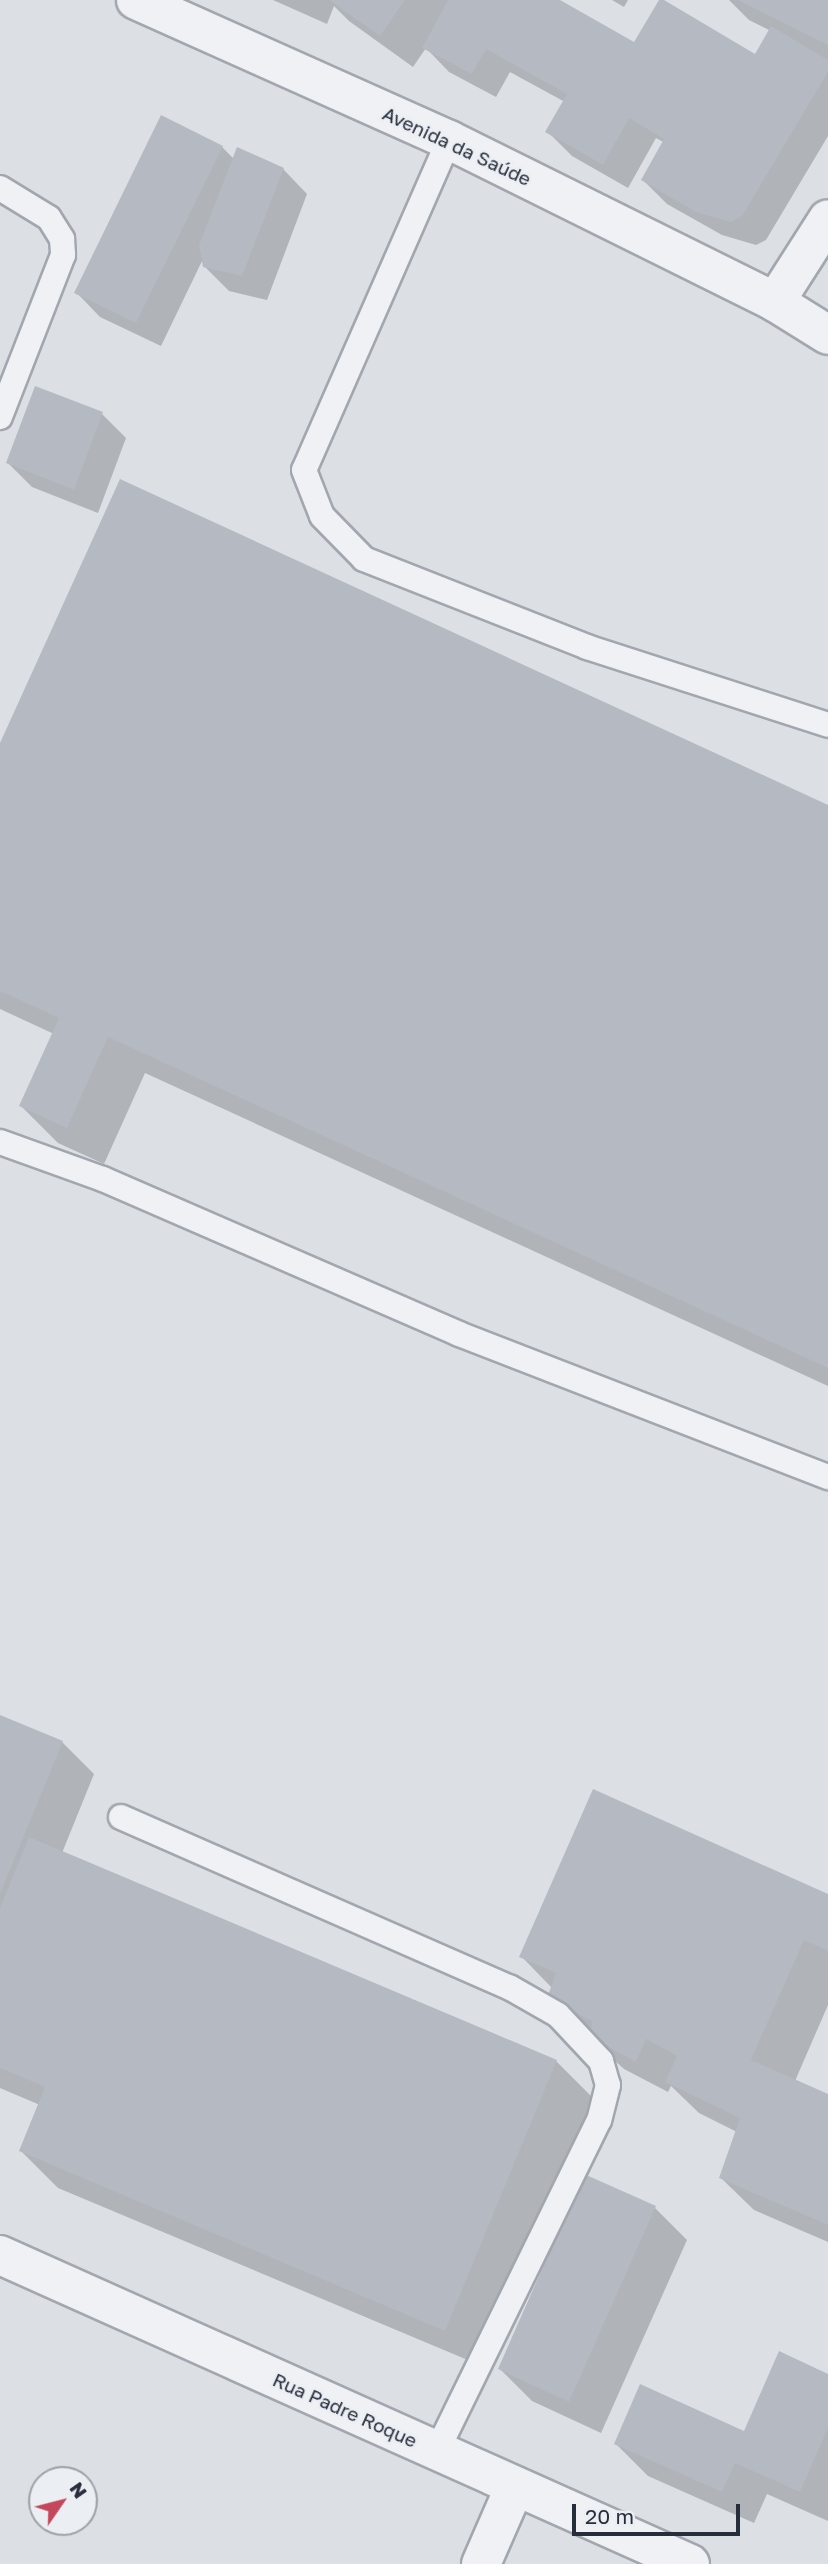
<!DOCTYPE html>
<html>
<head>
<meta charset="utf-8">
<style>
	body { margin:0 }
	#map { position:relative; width:828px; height:2564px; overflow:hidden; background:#dce0e5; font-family:"Golos Text",sans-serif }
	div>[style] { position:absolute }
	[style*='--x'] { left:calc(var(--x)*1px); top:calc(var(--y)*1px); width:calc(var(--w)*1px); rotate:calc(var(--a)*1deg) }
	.shadow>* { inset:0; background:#0003 }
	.building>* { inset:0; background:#b4b9c2 }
	.roads { filter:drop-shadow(2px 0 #a2a7af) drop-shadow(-2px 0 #a2a7af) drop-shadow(0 2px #a2a7af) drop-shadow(0 -2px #a2a7af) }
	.service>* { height:24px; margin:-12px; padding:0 12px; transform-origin:12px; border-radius:12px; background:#eff1f4 }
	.minor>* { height:38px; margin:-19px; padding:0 19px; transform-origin:19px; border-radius:19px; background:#eff1f4 }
	.tertiary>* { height:38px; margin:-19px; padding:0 19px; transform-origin:19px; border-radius:19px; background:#eff1f4 }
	span { translate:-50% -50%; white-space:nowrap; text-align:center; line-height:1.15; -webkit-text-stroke:5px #ebeff3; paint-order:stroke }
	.street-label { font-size:19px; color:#272e3b }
	.north { position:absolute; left:28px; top:2466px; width:70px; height:70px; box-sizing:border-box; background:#ebeff3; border:2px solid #9da2a9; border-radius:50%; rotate:55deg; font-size:19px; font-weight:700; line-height:28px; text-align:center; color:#272e3b }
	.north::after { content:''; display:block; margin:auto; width:24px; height:32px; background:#c5475b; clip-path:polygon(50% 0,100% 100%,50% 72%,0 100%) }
	.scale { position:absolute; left:572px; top:2504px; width:168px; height:32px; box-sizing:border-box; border:4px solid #272e3b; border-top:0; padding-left:9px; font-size:21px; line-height:24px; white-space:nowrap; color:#272e3b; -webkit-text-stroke:5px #ebeff3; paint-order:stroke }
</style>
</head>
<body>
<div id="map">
	<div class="shadow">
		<div style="clip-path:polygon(273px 0,554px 0,635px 45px,756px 57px,771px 31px,749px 20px,729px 0,828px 0,828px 136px,766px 240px,756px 245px,722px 235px,667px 204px,643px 180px,665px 143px,656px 138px,628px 188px,572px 156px,548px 132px,565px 102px,510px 72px,496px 97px,449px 72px,426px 48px,413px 67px,349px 21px,334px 6px,327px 24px)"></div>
		<div style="clip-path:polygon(612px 0,628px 0,624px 7px)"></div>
		<div style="clip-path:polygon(222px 147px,234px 159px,283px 169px,307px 194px,267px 300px,229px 291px,204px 266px,203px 259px,161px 346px,100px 317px,76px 292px)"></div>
		<div style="clip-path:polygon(102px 414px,126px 438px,98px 513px,32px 487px,8px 463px)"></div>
		<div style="clip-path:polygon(0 748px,828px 807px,828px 1386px,145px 1073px,104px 1164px,58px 1143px,21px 1106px,54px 1034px,0 1009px)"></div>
		<div style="clip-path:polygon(0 1716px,62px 1742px,94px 1774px,62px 1853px,556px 2061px,593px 2098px,482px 2366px,58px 2188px,21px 2151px,40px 2105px,0 2088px)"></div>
		<div style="clip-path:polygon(828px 1896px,828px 2005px,795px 2081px,828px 2096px,828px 2242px,754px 2210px,721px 2178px,737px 2132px,699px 2113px,671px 2086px,668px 2092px,624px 2069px,581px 2030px,552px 1988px,521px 1956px)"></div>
		<div style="clip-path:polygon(655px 2208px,687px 2240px,601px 2433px,532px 2401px,500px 2369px)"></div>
		<div style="clip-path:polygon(828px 2376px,828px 2521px,767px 2494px,754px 2523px,648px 2476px,616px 2444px,745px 2434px)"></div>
	</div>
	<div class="building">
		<div style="clip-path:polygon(329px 0,405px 0,380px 36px)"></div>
		<div style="clip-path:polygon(448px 0,560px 0,634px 42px,659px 0,664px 0,755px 54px,771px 26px,828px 60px,828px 72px,742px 216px,731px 222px,696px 212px,641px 180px,664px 139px,629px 118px,603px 165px,545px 132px,567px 94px,486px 49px,472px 74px,422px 48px)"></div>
		<div style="clip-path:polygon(738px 0,828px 0,828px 45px)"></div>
		<div style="clip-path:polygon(161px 115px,223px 146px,136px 323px,74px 293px)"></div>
		<div style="clip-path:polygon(237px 147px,284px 168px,242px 276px,203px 267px,199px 245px)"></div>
		<div style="clip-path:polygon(35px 386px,103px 412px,74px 490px,6px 463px)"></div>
		<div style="clip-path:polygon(120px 479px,828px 805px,828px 1368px,108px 1037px,67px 1128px,19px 1106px,59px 1018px,0 991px,0 743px)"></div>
		<div style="clip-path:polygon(0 1715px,63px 1741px,0 1894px)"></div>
		<div style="clip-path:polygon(593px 1789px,828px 1894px,828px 1951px,804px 1940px,751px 2060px,828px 2094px,828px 2225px,719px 2178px,740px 2118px,665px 2082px,677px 2056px,646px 2039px,636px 2062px,590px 2037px,592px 2021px,547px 1998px,556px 1973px,519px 1957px)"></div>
		<div style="clip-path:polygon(29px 1837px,557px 2060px,445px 2331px,19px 2151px,45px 2087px,0 2068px,0 1908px)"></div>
		<div style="clip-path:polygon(584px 2174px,656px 2206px,569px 2402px,498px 2369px)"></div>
		<div style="clip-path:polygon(779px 2351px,828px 2374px,828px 2428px,800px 2492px,735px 2463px,722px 2492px,614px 2444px,640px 2384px,744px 2431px)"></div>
	</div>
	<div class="roads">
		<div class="service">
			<div style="--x:449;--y:140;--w:360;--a:113.7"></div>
			<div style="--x:304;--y:470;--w:49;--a:68.6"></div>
			<div style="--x:322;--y:516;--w:60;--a:45.7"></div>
			<div style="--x:364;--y:559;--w:240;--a:21.5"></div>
			<div style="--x:587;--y:647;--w:253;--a:17.9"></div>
			<div style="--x:0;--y:188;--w:57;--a:31.5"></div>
			<div style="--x:49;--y:218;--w:25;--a:58"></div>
			<div style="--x:62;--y:239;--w:16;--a:86"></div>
			<div style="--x:63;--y:255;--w:174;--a:111.3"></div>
			<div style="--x:0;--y:1142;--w:109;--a:19.8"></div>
			<div style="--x:103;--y:1179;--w:388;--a:23.5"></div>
			<div style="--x:459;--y:1334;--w:396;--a:21.2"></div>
			<div style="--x:121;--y:1817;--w:424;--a:23.7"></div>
			<div style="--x:509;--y:1987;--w:56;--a:29.7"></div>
			<div style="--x:558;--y:2015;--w:63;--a:46.9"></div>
			<div style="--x:601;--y:2061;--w:25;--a:74"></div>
			<div style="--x:608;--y:2085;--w:36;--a:104"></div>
			<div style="--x:599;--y:2120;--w:369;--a:116.1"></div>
		</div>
		<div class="minor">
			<div style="--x:775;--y:302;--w:98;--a:-57.4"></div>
			<div style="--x:481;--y:2564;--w:85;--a:-66.4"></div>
		</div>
		<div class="tertiary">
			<div style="--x:136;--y:0;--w:343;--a:24.1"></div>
			<div style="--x:449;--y:140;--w:364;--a:26.4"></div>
			<div style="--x:775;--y:302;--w:62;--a:31.9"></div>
			<div style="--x:0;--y:2255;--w:756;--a:24.12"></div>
		</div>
	</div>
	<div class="street-label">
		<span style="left:457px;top:146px;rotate:25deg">Avenida da Saúde</span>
		<span style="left:345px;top:2410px;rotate:24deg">Rua Padre Roque</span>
	</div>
	<div class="north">N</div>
	<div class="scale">20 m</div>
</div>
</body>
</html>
